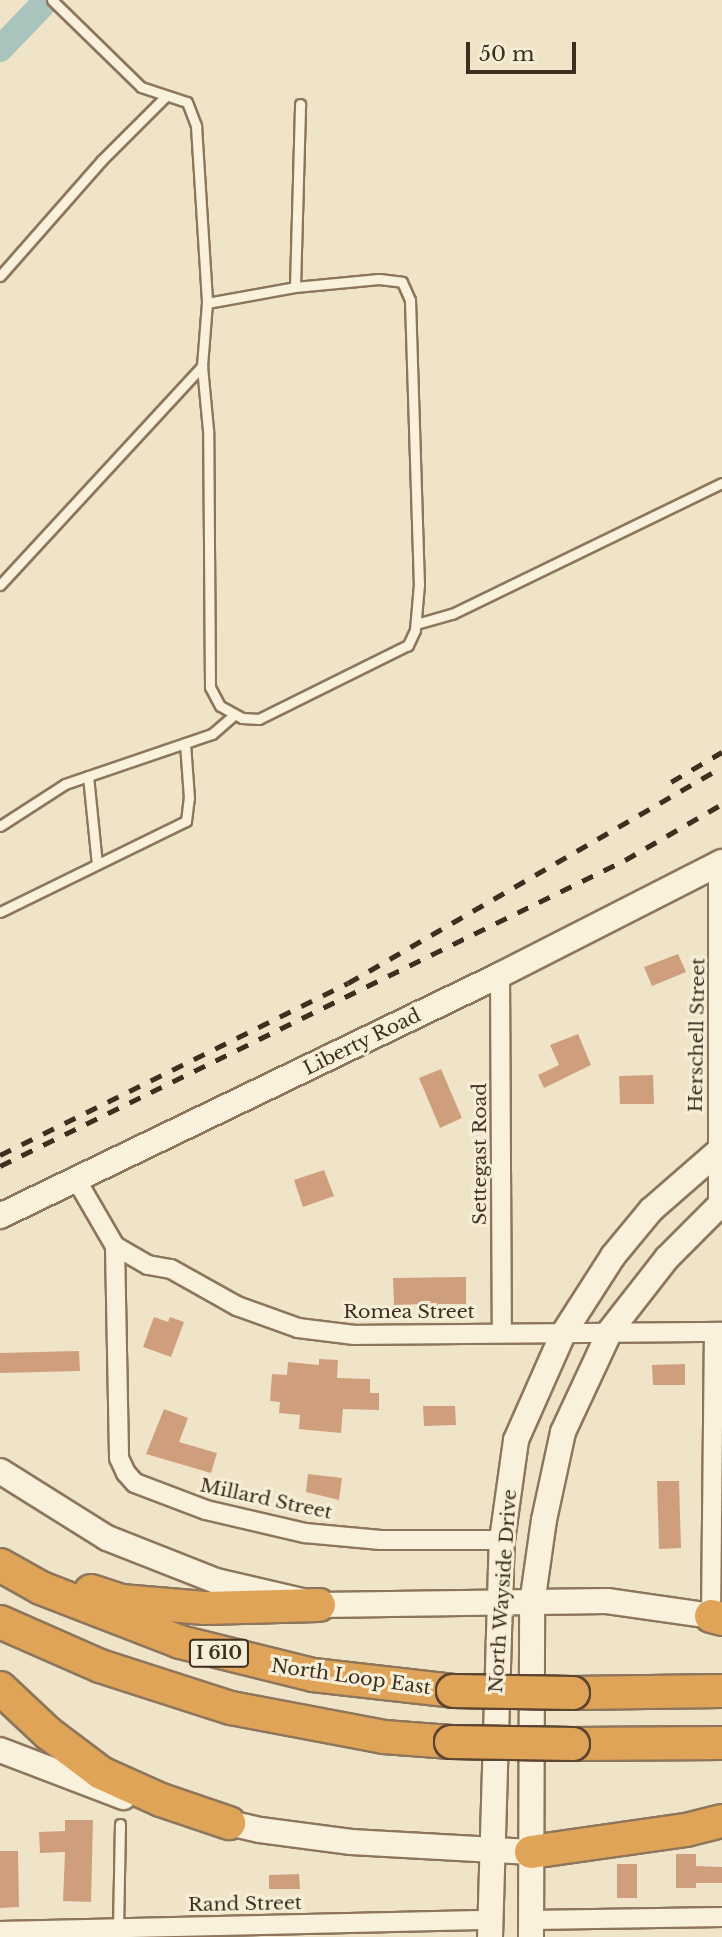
<!DOCTYPE html>
<html>
<head>
<meta charset="utf-8">
<style>
	body { margin:0 }
	#map { position:relative; width:722px; height:1937px; overflow:hidden; background:#f0e4c8; font-family:"Libre Baskerville",serif }
	div>[style] { position:absolute }
	[style*='--x'] { left:calc(var(--x)*1px); top:calc(var(--y)*1px); width:calc(var(--w)*1px); rotate:calc(var(--a)*1deg) }
	.river>* { height:26px; margin:-13px; padding:0 13px; transform-origin:13px; border-radius:13px; background:#a9c4bc }
	.building>* { inset:0; background:#cf9f7d }
	.roads { filter:drop-shadow(2px 0 #8d765c) drop-shadow(-2px 0 #8d765c) drop-shadow(0 2px #8d765c) drop-shadow(0 -2px #8d765c) }
	.lane>* { height:9px; margin:-4.5px; padding:0 4.5px; transform-origin:4.5px; border-radius:4.5px; background:#faf1dc }
	.street>* { height:18px; margin:-9px; padding:0 9px; transform-origin:9px; border-radius:9px; background:#faf1dc }
	.secondary>* { height:24px; margin:-12px; padding:0 12px; transform-origin:12px; border-radius:12px; background:#faf1dc }
	.highway>* { height:32px; margin:-16px; padding:0 16px; transform-origin:16px; border-radius:16px; background:#e0a458 }
	.rail>* { height:4.5px; margin-top:-2.25px; transform-origin:0; background:repeating-linear-gradient(90deg,#3d2e20 0 12px,transparent 0 24px) }
	.bridges { filter:drop-shadow(2px 0 #5b4430) drop-shadow(-2px 0 #5b4430) drop-shadow(0 2px #5b4430) drop-shadow(0 -2px #5b4430) }
	.highway-bridge>* { height:32px; margin:-16px; padding:0 16px; transform-origin:16px; border-radius:16px; background:#e0a458 }
	span { translate:-50% -50%; white-space:nowrap; text-align:center; line-height:1.15; -webkit-text-stroke:6px #f7eed8; paint-order:stroke }
	.shield-label span { padding:2px 5px; background:#f7eed8; border:2px solid; border-radius:5px; -webkit-text-stroke-width:0 }
	.shield-label { font-size:18px; color:#3d2e20; font-weight:700 }
	.street-label { font-size:19px; color:#3d2e20 }
	.scale { position:absolute; left:466px; top:42px; width:110px; height:32px; box-sizing:border-box; border:4px solid #3d2e20; border-top:0; padding-left:9px; font-size:21px; line-height:24px; white-space:nowrap; color:#3d2e20; -webkit-text-stroke:5px #f7eed8; paint-order:stroke }
</style>
</head>
<body>
<div id="map">
	<div class="river">
		<div style="--x:0;--y:49;--w:68;--a:-46.2"></div>
	</div>
	<div class="building">
		<div style="clip-path:polygon(678px 954px,686px 972px,652px 986px,644px 967px)"></div>
		<div style="clip-path:polygon(578px 1034px,591px 1065px,544px 1088px,538px 1075px,559px 1065px,550px 1045px)"></div>
		<div style="clip-path:polygon(441px 1069px,462px 1118px,440px 1128px,419px 1078px)"></div>
		<div style="clip-path:polygon(653px 1075px,654px 1104px,620px 1104px,619px 1076px)"></div>
		<div style="clip-path:polygon(324px 1170px,334px 1196px,303px 1207px,294px 1180px)"></div>
		<div style="clip-path:polygon(466px 1277px,466px 1304px,438px 1304px,439px 1313px,422px 1313px,422px 1304px,394px 1305px,393px 1278px)"></div>
		<div style="clip-path:polygon(154px 1317px,168px 1322px,170px 1317px,184px 1322px,171px 1357px,143px 1347px)"></div>
		<div style="clip-path:polygon(79px 1351px,80px 1371px,0 1373px,0 1353px)"></div>
		<div style="clip-path:polygon(319px 1359px,338px 1360px,337px 1378px,370px 1379px,370px 1393px,379px 1393px,379px 1410px,343px 1409px,341px 1433px,299px 1429px,300px 1415px,279px 1413px,280px 1402px,270px 1401px,272px 1374px,287px 1375px,288px 1362px,319px 1365px)"></div>
		<div style="clip-path:polygon(685px 1364px,685px 1385px,653px 1385px,652px 1365px)"></div>
		<div style="clip-path:polygon(423px 1406px,455px 1406px,456px 1425px,424px 1426px)"></div>
		<div style="clip-path:polygon(164px 1409px,188px 1418px,179px 1442px,217px 1453px,211px 1473px,146px 1454px)"></div>
		<div style="clip-path:polygon(308px 1474px,342px 1478px,339px 1500px,306px 1492px)"></div>
		<div style="clip-path:polygon(657px 1481px,679px 1481px,681px 1548px,659px 1549px)"></div>
		<div style="clip-path:polygon(65px 1820px,93px 1820px,91px 1902px,63px 1901px,65px 1852px,40px 1853px,39px 1832px,65px 1831px)"></div>
		<div style="clip-path:polygon(0 1851px,18px 1851px,19px 1907px,0 1908px)"></div>
		<div style="clip-path:polygon(676px 1854px,696px 1854px,696px 1866px,722px 1867px,722px 1883px,696px 1883px,696px 1888px,676px 1888px)"></div>
		<div style="clip-path:polygon(617px 1864px,637px 1864px,637px 1898px,617px 1898px)"></div>
		<div style="clip-path:polygon(299px 1874px,300px 1889px,269px 1889px,269px 1875px)"></div>
	</div>
	<div class="roads">
		<div class="lane">
			<div style="--x:52;--y:0;--w:124;--a:44.3"></div>
			<div style="--x:141;--y:87;--w:48;--a:18.1"></div>
			<div style="--x:187;--y:102;--w:26;--a:69"></div>
			<div style="--x:196;--y:126;--w:177;--a:86.4"></div>
			<div style="--x:207;--y:303;--w:89;--a:-10.3"></div>
			<div style="--x:295;--y:287;--w:84;--a:-5.4"></div>
			<div style="--x:379;--y:279;--w:23;--a:7"></div>
			<div style="--x:402;--y:282;--w:20;--a:66"></div>
			<div style="--x:410;--y:300;--w:284;--a:88.2"></div>
			<div style="--x:419;--y:584;--w:46;--a:95"></div>
			<div style="--x:415;--y:630;--w:17;--a:115"></div>
			<div style="--x:408;--y:645;--w:166;--a:153.6"></div>
			<div style="--x:259;--y:719;--w:17;--a:-177"></div>
			<div style="--x:242;--y:718;--w:25;--a:-151"></div>
			<div style="--x:220;--y:706;--w:21;--a:-118"></div>
			<div style="--x:210;--y:687;--w:257;--a:-90.4"></div>
			<div style="--x:208;--y:430;--w:64;--a:-95.4"></div>
			<div style="--x:0;--y:276;--w:154;--a:-48.7"></div>
			<div style="--x:102;--y:160;--w:89;--a:-45"></div>
			<div style="--x:295;--y:287;--w:183;--a:-88.4"></div>
			<div style="--x:0;--y:585;--w:298;--a:-47.3"></div>
			<div style="--x:202;--y:366;--w:63;--a:-85.5"></div>
			<div style="--x:416;--y:624;--w:37;--a:-16"></div>
			<div style="--x:452;--y:614;--w:300;--a:-25.9"></div>
			<div style="--x:88;--y:776;--w:88;--a:84.2"></div>
			<div style="--x:0;--y:826;--w:77;--a:-32.9"></div>
			<div style="--x:65;--y:784;--w:155;--a:-18.8"></div>
			<div style="--x:212;--y:734;--w:30;--a:-41"></div>
			<div style="--x:0;--y:912;--w:207;--a:-26.1"></div>
			<div style="--x:186;--y:821;--w:23;--a:-83"></div>
			<div style="--x:189;--y:798;--w:55;--a:-94.2"></div>
			<div style="--x:118;--y:1928;--w:104;--a:-88.9"></div>
		</div>
		<div class="street">
			<div style="--x:500;--y:975;--w:358;--a:89.7"></div>
			<div style="--x:76;--y:1179;--w:78;--a:59.8"></div>
			<div style="--x:115;--y:1246;--w:212;--a:88.9"></div>
			<div style="--x:119;--y:1458;--w:17;--a:65"></div>
			<div style="--x:126;--y:1473;--w:13;--a:48"></div>
			<div style="--x:135;--y:1483;--w:76;--a:20.8"></div>
			<div style="--x:206;--y:1510;--w:102;--a:13.1"></div>
			<div style="--x:305;--y:1533;--w:76;--a:5.3"></div>
			<div style="--x:381;--y:1540;--w:121;--a:0"></div>
			<div style="--x:718;--y:1205;--w:341;--a:-90"></div>
			<div style="--x:115;--y:1246;--w:38;--a:30"></div>
			<div style="--x:148;--y:1265;--w:23;--a:10"></div>
			<div style="--x:171;--y:1269;--w:76;--a:29.3"></div>
			<div style="--x:237;--y:1306;--w:65;--a:19.8"></div>
			<div style="--x:298;--y:1328;--w:57;--a:7"></div>
			<div style="--x:355;--y:1335;--w:367;--a:-0.5"></div>
			<div style="--x:711;--y:1616;--w:284;--a:-89.4"></div>
			<div style="--x:531;--y:1920;--w:191;--a:-0.9"></div>
			<div style="--x:0;--y:1931;--w:491;--a:-1.3"></div>
		</div>
		<div class="secondary">
			<div style="--x:0;--y:1216;--w:555;--a:-25.73"></div>
			<div style="--x:500;--y:975;--w:249;--a:-27"></div>
			<div style="--x:0;--y:1471;--w:126;--a:32.1"></div>
			<div style="--x:107;--y:1538;--w:117;--a:21.5"></div>
			<div style="--x:216;--y:1581;--w:106;--a:13.1"></div>
			<div style="--x:319;--y:1605;--w:288;--a:-0.8"></div>
			<div style="--x:607;--y:1601;--w:105;--a:8.2"></div>
			<div style="--x:0;--y:1750;--w:132;--a:20.9"></div>
			<div style="--x:212;--y:1819;--w:49;--a:12.9"></div>
			<div style="--x:260;--y:1830;--w:92;--a:7.5"></div>
			<div style="--x:351;--y:1842;--w:180;--a:3.2"></div>
			<div style="--x:490;--y:1937;--w:397;--a:-88.3"></div>
			<div style="--x:502;--y:1540;--w:101;--a:-82"></div>
			<div style="--x:516;--y:1440;--w:116;--a:-66.1"></div>
			<div style="--x:563;--y:1334;--w:93;--a:-57.3"></div>
			<div style="--x:613;--y:1256;--w:60;--a:-50.4"></div>
			<div style="--x:651;--y:1210;--w:94;--a:-41.1"></div>
			<div style="--x:531;--y:1937;--w:333;--a:-89.8"></div>
			<div style="--x:532;--y:1604;--w:85;--a:-81.9"></div>
			<div style="--x:544;--y:1520;--w:90;--a:-77.8"></div>
			<div style="--x:563;--y:1432;--w:111;--a:-65"></div>
			<div style="--x:610;--y:1331;--w:93;--a:-52"></div>
			<div style="--x:667;--y:1258;--w:78;--a:-45"></div>
		</div>
		<div class="highway">
			<div style="--x:0;--y:1565;--w:47;--a:29.3"></div>
			<div style="--x:41;--y:1588;--w:149;--a:21.2"></div>
			<div style="--x:180;--y:1642;--w:137;--a:13.9"></div>
			<div style="--x:313;--y:1675;--w:141;--a:6.5"></div>
			<div style="--x:91;--y:1591;--w:32;--a:18"></div>
			<div style="--x:121;--y:1601;--w:84;--a:4.8"></div>
			<div style="--x:205;--y:1608;--w:114;--a:-1.5"></div>
			<div style="--x:711;--y:1616;--w:11;--a:15"></div>
			<div style="--x:0;--y:1622;--w:109;--a:23.7"></div>
			<div style="--x:100;--y:1666;--w:138;--a:17.8"></div>
			<div style="--x:231;--y:1708;--w:156;--a:10.7"></div>
			<div style="--x:384;--y:1737;--w:67;--a:4.3"></div>
			<div style="--x:0;--y:1688;--w:66;--a:43.2"></div>
			<div style="--x:48;--y:1733;--w:66;--a:37"></div>
			<div style="--x:101;--y:1773;--w:66;--a:24.2"></div>
			<div style="--x:161;--y:1800;--w:72;--a:18.7"></div>
			<div style="--x:573;--y:1693;--w:149;--a:-0.8"></div>
			<div style="--x:573;--y:1744;--w:149;--a:-0.4"></div>
			<div style="--x:531;--y:1852;--w:157;--a:-8.1"></div>
			<div style="--x:686;--y:1830;--w:37;--a:-14"></div>
		</div>
	</div>
	<div class="rail">
		<div style="--x:671;--y:782;--w:59;--a:-30.5"></div>
		<div style="--x:0;--y:1155;--w:388;--a:-26.3"></div>
		<div style="--x:348;--y:983;--w:432;--a:-30"></div>
		<div style="--x:0;--y:1166;--w:696;--a:-26.09"></div>
		<div style="--x:625;--y:860;--w:112;--a:-30"></div>
	</div>
	<div class="bridges">
		<div class="highway-bridge">
			<div style="--x:453;--y:1691;--w:120;--a:1"></div>
			<div style="--x:451;--y:1742;--w:122;--a:0.9"></div>
		</div>
	</div>
	<div class="shield-label">
		<span style="left:219px;top:1653px">I 610</span>
	</div>
	<div class="street-label">
		<span style="left:697px;top:1035px;rotate:-89deg">Herschell Street</span>
		<span style="left:362px;top:1042px;rotate:-26deg">Liberty Road</span>
		<span style="left:480px;top:1154px;rotate:-90deg">Settegast Road</span>
		<span style="left:409px;top:1312px">Romea Street</span>
		<span style="left:266px;top:1499px;rotate:12deg">Millard Street</span>
		<span style="left:503px;top:1591px;rotate:-86deg">North Wayside Drive</span>
		<span style="left:351px;top:1677px;rotate:8deg">North Loop East</span>
		<span style="left:245px;top:1904px;rotate:-1deg">Rand Street</span>
	</div>
	<div class="scale">50 m</div>
</div>
</body>
</html>
